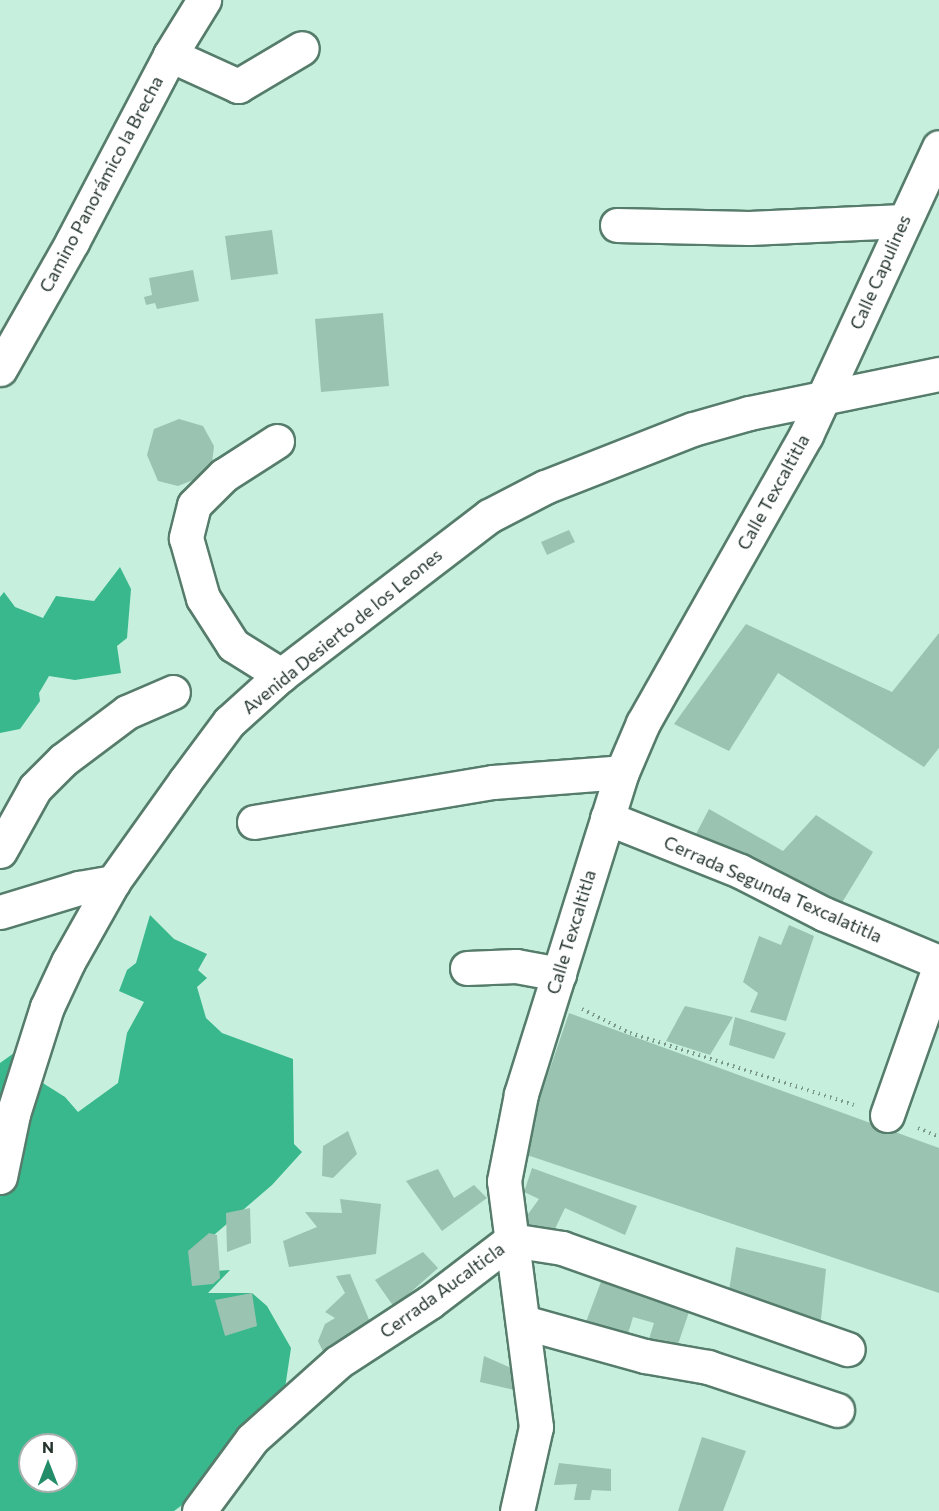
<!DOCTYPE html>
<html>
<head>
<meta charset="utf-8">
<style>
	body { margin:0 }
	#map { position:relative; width:939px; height:1511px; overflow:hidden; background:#c6f0dd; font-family:Commissioner,sans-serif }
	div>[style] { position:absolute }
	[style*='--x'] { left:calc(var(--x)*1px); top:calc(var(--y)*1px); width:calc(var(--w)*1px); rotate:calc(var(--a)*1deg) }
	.forest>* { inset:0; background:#38b88c }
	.building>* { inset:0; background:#9bc3b1 }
	.path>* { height:4px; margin-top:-2px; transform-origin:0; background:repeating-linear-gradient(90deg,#79978a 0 1.5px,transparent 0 6px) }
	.roads { filter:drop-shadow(2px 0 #567c6b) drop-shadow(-2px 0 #567c6b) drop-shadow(0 2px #567c6b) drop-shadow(0 -2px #567c6b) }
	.minor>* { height:33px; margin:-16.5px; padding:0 16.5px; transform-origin:16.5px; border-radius:16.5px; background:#fff }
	span { translate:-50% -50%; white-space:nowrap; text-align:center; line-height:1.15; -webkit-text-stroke:4.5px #fff; paint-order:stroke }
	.street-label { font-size:18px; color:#26362f }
	.north { position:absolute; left:18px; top:1433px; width:60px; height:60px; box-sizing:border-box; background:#fff; border:2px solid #a8afac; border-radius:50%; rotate:0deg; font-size:16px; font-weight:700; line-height:24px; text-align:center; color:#26362f }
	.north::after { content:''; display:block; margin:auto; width:21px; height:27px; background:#238c69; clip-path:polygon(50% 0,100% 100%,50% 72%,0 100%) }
</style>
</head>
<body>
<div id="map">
	<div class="forest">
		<div style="clip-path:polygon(120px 567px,131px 589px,127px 638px,117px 646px,121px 673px,75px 680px,49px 676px,39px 693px,40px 701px,20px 729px,0 733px,0 597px,4px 592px,15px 607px,43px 618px,56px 596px,94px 601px)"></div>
		<div style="clip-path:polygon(evenodd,150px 915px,174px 939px,207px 954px,198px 970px,207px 978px,197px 987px,206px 1018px,222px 1033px,293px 1059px,294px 1144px,302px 1152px,272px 1185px,207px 1241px,215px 1271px,230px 1270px,208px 1293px,252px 1293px,267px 1306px,291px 1348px,278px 1435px,174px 1511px,0 1511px,0 1063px,14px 1053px,38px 1080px,65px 1097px,78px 1112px,118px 1083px,127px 1033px,144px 1002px,119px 991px,127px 970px,136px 963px,150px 915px,30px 1445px,66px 1445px,66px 1481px,30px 1481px,30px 1445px)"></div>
	</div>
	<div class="building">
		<div style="clip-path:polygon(272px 230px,278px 274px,231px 280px,225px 236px)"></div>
		<div style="clip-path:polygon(193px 270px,199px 301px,157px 309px,155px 303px,146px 305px,144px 297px,152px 295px,149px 278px)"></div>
		<div style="clip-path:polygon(383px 313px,389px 386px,321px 392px,315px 319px)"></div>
		<div style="clip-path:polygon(179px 419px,203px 426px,214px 446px,211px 473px,178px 486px,158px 481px,147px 455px,154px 429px)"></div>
		<div style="clip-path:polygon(569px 530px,575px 542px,547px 555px,541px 542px)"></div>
		<div style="clip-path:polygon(746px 624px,892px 692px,939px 633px,939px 748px,924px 767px,778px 673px,729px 751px,674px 724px)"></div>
		<div style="clip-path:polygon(709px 809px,783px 851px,816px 815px,873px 852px,835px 914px,695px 836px)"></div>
		<div style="clip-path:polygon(789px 925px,814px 936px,786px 1021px,750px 1012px,758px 993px,743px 982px,759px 936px,781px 945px)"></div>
		<div style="clip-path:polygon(685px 1006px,733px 1017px,710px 1055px,666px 1041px)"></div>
		<div style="clip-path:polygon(569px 1013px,939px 1148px,939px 1293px,521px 1153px)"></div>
		<div style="clip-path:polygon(735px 1017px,786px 1033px,774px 1059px,729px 1045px)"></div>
		<div style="clip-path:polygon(348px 1131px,357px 1154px,333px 1178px,322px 1176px,323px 1146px)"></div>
		<div style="clip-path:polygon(532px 1168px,637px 1206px,625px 1235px,565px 1208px,552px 1235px,521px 1224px,539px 1199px,524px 1192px)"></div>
		<div style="clip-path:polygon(438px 1169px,454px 1198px,474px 1185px,487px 1198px,442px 1231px,406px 1181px)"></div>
		<div style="clip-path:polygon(340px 1199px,381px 1204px,376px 1254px,289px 1267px,283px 1241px,317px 1227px,305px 1212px,342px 1213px)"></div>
		<div style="clip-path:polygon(250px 1208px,251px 1243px,227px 1252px,226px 1213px)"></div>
		<div style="clip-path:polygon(209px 1233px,217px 1235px,220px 1278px,213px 1284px,192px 1286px,188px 1251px)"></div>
		<div style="clip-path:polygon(736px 1247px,826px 1269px,820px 1329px,728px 1297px)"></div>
		<div style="clip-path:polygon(423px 1252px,438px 1268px,394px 1307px,375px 1280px)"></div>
		<div style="clip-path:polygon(350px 1274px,373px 1329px,328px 1362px,318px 1341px,325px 1324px,335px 1318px,325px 1312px,345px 1293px,336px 1276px)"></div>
		<div style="clip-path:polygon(602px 1279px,691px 1306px,673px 1359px,645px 1352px,654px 1323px,633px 1317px,624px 1347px,583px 1330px)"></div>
		<div style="clip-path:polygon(252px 1293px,257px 1326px,225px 1336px,215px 1300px)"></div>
		<div style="clip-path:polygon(484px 1356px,511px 1368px,519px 1391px,480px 1382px)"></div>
		<div style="clip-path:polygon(702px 1437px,746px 1451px,723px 1511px,678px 1511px)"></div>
		<div style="clip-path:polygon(559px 1463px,611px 1469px,611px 1491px,592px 1490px,590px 1500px,574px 1500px,577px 1484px,554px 1485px)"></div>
	</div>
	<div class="path">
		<div style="--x:582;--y:1009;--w:54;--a:26.6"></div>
		<div style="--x:630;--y:1033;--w:235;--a:17.8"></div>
		<div style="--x:918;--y:1128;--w:23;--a:23"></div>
	</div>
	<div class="roads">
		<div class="minor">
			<div style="--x:170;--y:55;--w:75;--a:24.5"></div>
			<div style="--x:238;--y:86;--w:74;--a:-30.7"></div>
			<div style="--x:617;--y:225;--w:132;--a:1.3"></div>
			<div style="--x:749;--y:228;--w:154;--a:-2.6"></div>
			<div style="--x:0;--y:369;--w:146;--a:-60.4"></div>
			<div style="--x:72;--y:242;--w:211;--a:-62.3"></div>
			<div style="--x:170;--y:55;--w:65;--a:-58.3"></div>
			<div style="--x:277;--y:441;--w:63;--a:147.3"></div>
			<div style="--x:224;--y:475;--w:42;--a:135"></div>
			<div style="--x:194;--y:505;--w:34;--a:104"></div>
			<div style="--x:186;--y:538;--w:62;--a:74.2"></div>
			<div style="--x:203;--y:598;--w:56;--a:57.4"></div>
			<div style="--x:233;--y:645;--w:57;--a:32"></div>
			<div style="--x:607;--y:818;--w:143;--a:21.7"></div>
			<div style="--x:740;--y:871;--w:94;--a:27.1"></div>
			<div style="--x:824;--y:914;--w:125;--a:22.7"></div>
			<div style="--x:254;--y:822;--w:242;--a:-9.5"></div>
			<div style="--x:493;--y:782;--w:129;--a:-4.4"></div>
			<div style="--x:0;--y:851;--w:72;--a:-60.9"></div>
			<div style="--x:35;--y:788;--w:40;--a:-45"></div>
			<div style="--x:63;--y:760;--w:80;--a:-36.9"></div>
			<div style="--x:127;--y:712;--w:50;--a:-23.5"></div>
			<div style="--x:0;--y:912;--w:83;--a:-16.9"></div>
			<div style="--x:79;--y:888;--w:35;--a:-10"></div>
			<div style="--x:467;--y:968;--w:49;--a:-2.3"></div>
			<div style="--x:516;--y:966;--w:44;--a:10.5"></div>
			<div style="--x:887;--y:1115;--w:157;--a:-70.6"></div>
			<div style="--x:0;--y:1177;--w:64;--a:-78.3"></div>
			<div style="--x:13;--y:1114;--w:112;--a:-72.4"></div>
			<div style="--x:47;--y:1007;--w:50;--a:-65"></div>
			<div style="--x:68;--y:962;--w:92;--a:-60.6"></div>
			<div style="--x:113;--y:882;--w:124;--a:-54.5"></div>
			<div style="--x:185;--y:781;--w:74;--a:-53.3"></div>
			<div style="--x:229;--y:722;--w:70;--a:-42.1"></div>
			<div style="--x:281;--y:675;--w:262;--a:-37.4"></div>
			<div style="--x:489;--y:516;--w:63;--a:-27.4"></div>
			<div style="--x:545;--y:487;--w:159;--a:-21.4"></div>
			<div style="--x:693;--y:429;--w:58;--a:-15.9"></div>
			<div style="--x:749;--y:413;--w:194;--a:-11.6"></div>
			<div style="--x:523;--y:1322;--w:127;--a:15.6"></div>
			<div style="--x:645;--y:1356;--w:64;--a:9.9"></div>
			<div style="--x:708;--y:1367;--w:136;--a:18.4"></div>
			<div style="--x:199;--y:1511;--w:89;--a:-53.6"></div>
			<div style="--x:252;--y:1439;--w:115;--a:-41.8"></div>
			<div style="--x:338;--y:1362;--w:110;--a:-33.1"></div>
			<div style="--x:430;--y:1302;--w:102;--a:-37.4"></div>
			<div style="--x:511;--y:1240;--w:52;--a:8.9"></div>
			<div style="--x:562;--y:1248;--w:303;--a:19.5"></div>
			<div style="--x:517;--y:1511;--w:86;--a:-77.3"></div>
			<div style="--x:536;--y:1427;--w:248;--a:-97.4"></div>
			<div style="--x:504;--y:1181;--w:89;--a:-78.9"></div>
			<div style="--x:521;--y:1094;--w:337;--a:-72.6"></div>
			<div style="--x:622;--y:772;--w:53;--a:-66.8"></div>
			<div style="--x:643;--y:723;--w:331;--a:-60.5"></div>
			<div style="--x:806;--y:435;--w:317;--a:-65.2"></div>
		</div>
	</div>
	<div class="street-label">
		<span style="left:101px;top:184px;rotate:-62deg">Camino Panorámico la Brecha</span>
		<span style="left:880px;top:272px;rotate:-66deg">Calle Capulines</span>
		<span style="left:773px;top:492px;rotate:-61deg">Calle Texcaltitla</span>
		<span style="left:342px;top:631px;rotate:-39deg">Avenida Desierto de los Leones</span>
		<span style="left:773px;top:889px;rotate:24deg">Cerrada Segunda Texcalatitla</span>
		<span style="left:571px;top:932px;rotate:-73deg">Calle Texcaltitla</span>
		<span style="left:442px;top:1290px;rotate:-36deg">Cerrada Aucalticla</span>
	</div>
	<div class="north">N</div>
</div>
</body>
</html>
